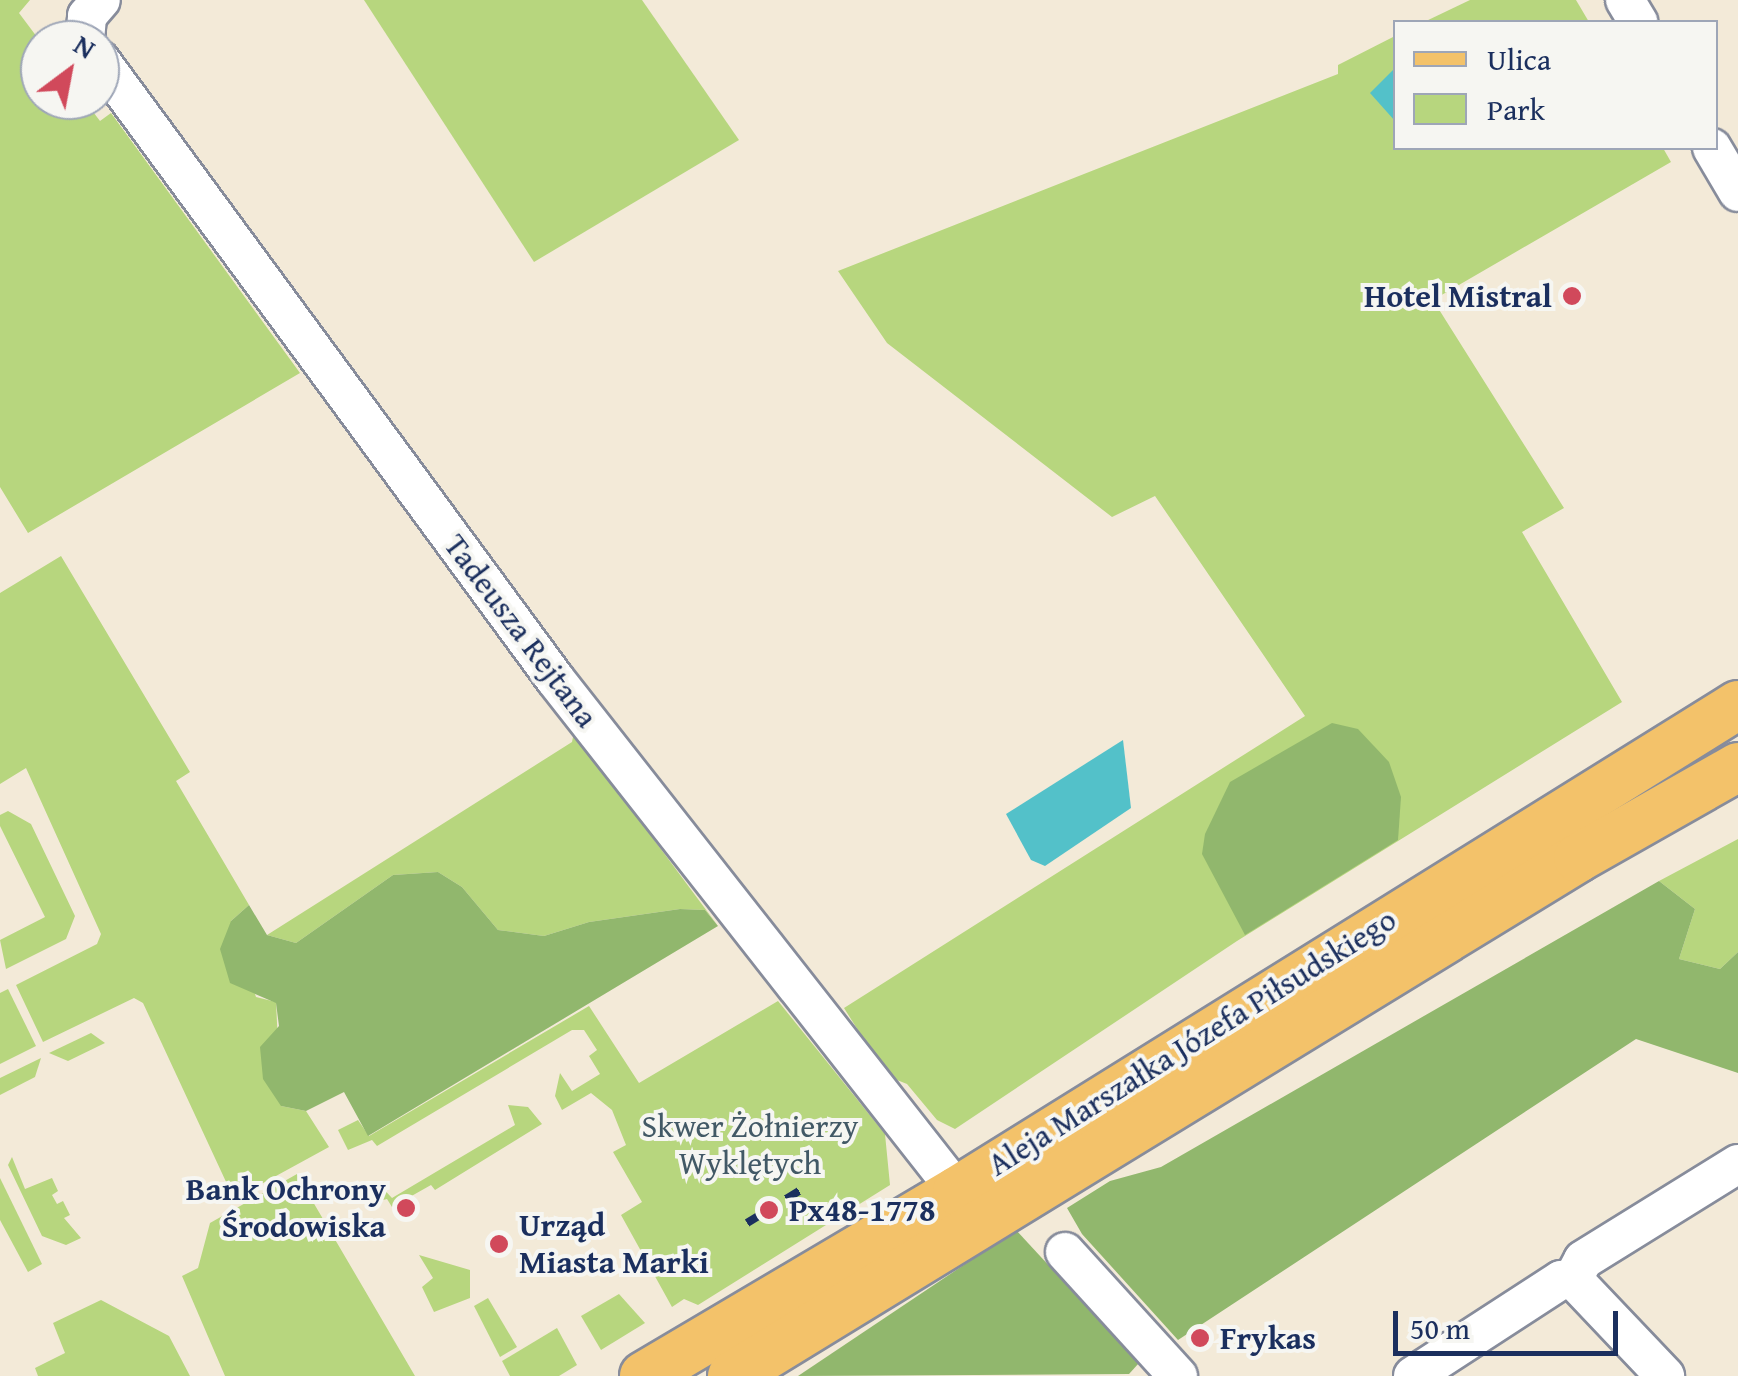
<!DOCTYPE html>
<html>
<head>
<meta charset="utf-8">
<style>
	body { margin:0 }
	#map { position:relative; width:1738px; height:1376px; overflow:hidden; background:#f3ead8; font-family:"Gentium Book Plus",serif }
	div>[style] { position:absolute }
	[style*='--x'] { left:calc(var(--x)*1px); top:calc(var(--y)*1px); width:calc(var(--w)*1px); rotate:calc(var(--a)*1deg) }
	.green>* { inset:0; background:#b7d67e }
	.forest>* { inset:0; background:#91b76d }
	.water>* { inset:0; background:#53c1c9 }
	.roads { filter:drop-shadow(2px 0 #878c9b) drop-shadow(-2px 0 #878c9b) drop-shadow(0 2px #878c9b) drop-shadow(0 -2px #878c9b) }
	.minor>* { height:38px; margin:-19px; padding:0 19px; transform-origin:19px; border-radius:19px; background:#fff }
	.major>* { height:48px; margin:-24px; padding:0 24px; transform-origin:24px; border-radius:24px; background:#f3c26a }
	.rail>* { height:8px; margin-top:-4px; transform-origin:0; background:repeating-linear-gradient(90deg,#1b2f5e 0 15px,transparent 0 23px) }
	.dots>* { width:28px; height:28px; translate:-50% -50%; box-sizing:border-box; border:5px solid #f6f6f2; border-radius:50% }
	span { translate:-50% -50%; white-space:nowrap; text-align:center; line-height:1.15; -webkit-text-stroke:8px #f6f6f2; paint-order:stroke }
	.poi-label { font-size:32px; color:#1b2f5e; font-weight:700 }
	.right { translate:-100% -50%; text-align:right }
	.left { translate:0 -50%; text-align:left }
	.street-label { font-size:32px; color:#1b2f5e }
	.park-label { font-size:32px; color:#425966 }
	.legend { position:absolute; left:1393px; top:20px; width:325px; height:130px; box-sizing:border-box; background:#f6f6f2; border:2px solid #9ea6b7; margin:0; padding:12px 18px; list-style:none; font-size:30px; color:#1b2f5e }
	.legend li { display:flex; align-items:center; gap:20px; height:50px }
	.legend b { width:50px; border:2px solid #9ea6b7 }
	.north { position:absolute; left:20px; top:20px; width:100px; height:100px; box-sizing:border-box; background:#f6f6f2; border:2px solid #9ea6b7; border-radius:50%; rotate:32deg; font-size:28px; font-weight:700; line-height:40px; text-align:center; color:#1b2f5e }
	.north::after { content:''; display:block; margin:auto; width:35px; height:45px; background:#d1495b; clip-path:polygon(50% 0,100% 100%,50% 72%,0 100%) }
	.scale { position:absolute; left:1393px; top:1311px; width:225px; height:45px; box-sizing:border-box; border:5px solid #1b2f5e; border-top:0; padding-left:12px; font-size:30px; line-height:35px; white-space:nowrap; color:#1b2f5e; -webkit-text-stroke:8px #f6f6f2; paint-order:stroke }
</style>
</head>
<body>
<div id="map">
	<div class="green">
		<div style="clip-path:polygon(0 0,30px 0,19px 13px,40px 41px,40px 100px,84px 100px,100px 121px,111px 113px,300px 373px,28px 533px,0 487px)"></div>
		<div style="clip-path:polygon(364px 0,642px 0,739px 140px,534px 262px)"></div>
		<div style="clip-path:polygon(1470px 0,1576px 0,1589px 22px,1424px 22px)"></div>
		<div style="clip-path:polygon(1395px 36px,1396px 148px,1663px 148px,1671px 162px,1433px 300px,1564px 508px,1522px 532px,1622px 702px,1237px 941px,955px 1129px,937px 1120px,907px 1084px,887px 1076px,844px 1008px,1305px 716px,1155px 496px,1112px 517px,887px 343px,838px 271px,1338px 74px,1338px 65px)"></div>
		<div style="clip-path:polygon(61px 556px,190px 772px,176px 781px,249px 905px,231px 921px,256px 997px,276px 1002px,281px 1106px,306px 1111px,329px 1147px,234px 1199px,143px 1003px,134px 998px,43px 1042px,16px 985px,97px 944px,101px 934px,26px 768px,0 784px,0 593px)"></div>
		<div style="clip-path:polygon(574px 732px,718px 926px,705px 910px,680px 909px,589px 922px,544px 936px,498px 930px,462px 887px,438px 872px,393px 875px,296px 943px,267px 935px,572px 742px)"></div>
		<div style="clip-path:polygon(8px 811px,31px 824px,75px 916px,66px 939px,6px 969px,0 940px,45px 917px,0 826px,0 815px)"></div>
		<div style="clip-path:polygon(1738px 839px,1738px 952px,1720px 969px,1679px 959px,1695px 909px,1659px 881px)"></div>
		<div style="clip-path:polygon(8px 989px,36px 1046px,0 1064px,0 993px)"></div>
		<div style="clip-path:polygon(778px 1001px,885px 1134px,890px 1185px,698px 1305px,684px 1299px,672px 1307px,621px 1215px,642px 1202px,613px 1152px,626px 1145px,612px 1110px,591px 1093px,562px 1110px,555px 1096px,560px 1073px,572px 1091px,600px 1074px,589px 1056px,597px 1050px,584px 1030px,572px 1030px,377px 1146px,372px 1140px,348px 1150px,338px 1130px,358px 1120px,369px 1136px,589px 1006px,639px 1083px)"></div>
		<div style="clip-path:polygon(91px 1033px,105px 1043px,68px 1061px,49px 1053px)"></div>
		<div style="clip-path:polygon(41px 1058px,35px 1077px,0 1095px,0 1078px)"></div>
		<div style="clip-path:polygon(508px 1105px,528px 1107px,542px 1124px,435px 1190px,431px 1185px,392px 1207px,387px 1199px,368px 1204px,377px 1182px,392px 1198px,515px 1125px)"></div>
		<div style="clip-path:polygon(12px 1157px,25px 1189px,52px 1178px,58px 1191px,52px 1195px,57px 1204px,63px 1201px,70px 1215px,64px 1218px,81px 1238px,66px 1245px,42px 1236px,8px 1165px)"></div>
		<div style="clip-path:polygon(297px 1174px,299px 1178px,415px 1376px,225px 1376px,182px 1276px,198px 1268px,210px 1223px)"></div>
		<div style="clip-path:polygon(0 1178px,42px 1264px,28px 1272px,0 1220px)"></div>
		<div style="clip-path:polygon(419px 1255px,470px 1270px,470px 1298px,434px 1312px,422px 1287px,433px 1278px)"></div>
		<div style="clip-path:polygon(619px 1294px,645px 1323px,601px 1350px,581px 1316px)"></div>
		<div style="clip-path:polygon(488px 1298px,517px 1347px,500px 1357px,474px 1306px)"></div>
		<div style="clip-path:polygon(101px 1300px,169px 1336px,190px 1376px,38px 1376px,35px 1368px,65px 1353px,53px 1323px)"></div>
		<div style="clip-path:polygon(557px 1328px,577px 1365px,559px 1376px,510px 1376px,502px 1361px)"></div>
	</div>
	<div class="forest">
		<div style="clip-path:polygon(1332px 723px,1358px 729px,1389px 762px,1401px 797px,1398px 840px,1245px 935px,1202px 854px,1205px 834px,1230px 782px)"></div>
		<div style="clip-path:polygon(438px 872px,462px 887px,498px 930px,544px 936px,589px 922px,680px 909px,705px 910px,718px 926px,368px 1136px,344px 1092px,306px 1111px,281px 1106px,263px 1079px,260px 1047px,279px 1026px,276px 1003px,230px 983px,220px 949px,231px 921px,249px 905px,267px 935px,296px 943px,393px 875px)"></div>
		<div style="clip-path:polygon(1659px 881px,1695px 909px,1679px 959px,1720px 969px,1738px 952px,1738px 1073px,1636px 1039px,1178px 1340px,1082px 1234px,1067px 1208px,1110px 1181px,1161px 1167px)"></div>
		<div style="clip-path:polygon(1016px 1230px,1139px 1363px,1129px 1374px,798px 1376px)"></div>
	</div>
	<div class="water">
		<div style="clip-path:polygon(1395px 68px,1395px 121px,1370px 93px)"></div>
		<div style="clip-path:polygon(1123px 740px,1131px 808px,1045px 866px,1031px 860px,1006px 814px)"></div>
	</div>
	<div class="roads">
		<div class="minor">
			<div style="--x:1625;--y:0;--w:26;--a:59"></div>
			<div style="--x:85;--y:40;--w:24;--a:-85"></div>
			<div style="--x:87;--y:16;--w:21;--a:-49"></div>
			<div style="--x:100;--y:60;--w:768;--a:53.68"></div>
			<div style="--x:555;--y:679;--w:651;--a:51.86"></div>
			<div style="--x:1712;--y:148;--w:51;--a:59.4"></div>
			<div style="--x:1065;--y:1252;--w:168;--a:47.7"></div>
			<div style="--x:1573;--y:1279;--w:21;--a:-62"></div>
			<div style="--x:1583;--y:1260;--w:182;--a:-31.8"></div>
			<div style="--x:1413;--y:1376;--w:176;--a:-33"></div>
			<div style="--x:1561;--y:1280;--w:12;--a:-5"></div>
			<div style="--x:1573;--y:1279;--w:134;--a:46.5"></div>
		</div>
		<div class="major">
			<div style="--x:644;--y:1376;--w:364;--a:-30.6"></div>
			<div style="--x:957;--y:1191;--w:920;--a:-31.89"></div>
			<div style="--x:732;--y:1376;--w:992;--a:-31.48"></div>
			<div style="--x:1578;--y:858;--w:184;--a:-29.6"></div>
		</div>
	</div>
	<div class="rail">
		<div style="--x:747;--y:1223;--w:67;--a:-31.6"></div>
	</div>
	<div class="dots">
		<div style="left:1572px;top:296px;background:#d1495b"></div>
		<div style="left:406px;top:1208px;background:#d1495b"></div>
		<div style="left:769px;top:1210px;background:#d1495b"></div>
		<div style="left:499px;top:1244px;background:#d1495b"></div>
		<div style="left:1200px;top:1338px;background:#d1495b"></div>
	</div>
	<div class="poi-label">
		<span class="right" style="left:1552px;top:296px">Hotel Mistral</span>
		<span class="right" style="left:386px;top:1208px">Bank Ochrony<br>Środowiska</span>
		<span class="left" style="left:789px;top:1210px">Px48-1778</span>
		<span class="left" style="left:519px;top:1244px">Urząd<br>Miasta Marki</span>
		<span class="left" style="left:1220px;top:1338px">Frykas</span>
	</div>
	<div class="street-label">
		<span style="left:521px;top:631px;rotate:53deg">Tadeusza Rejtana</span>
		<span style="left:1192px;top:1042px;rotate:-32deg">Aleja Marszałka Józefa Piłsudskiego</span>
	</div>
	<div class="park-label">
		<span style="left:750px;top:1145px">Skwer Żołnierzy<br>Wyklętych</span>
	</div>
	<ul class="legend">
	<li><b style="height:12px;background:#f3c26a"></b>Ulica</li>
	<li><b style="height:28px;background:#b7d67e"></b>Park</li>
	</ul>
	<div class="north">N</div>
	<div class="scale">50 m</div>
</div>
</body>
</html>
